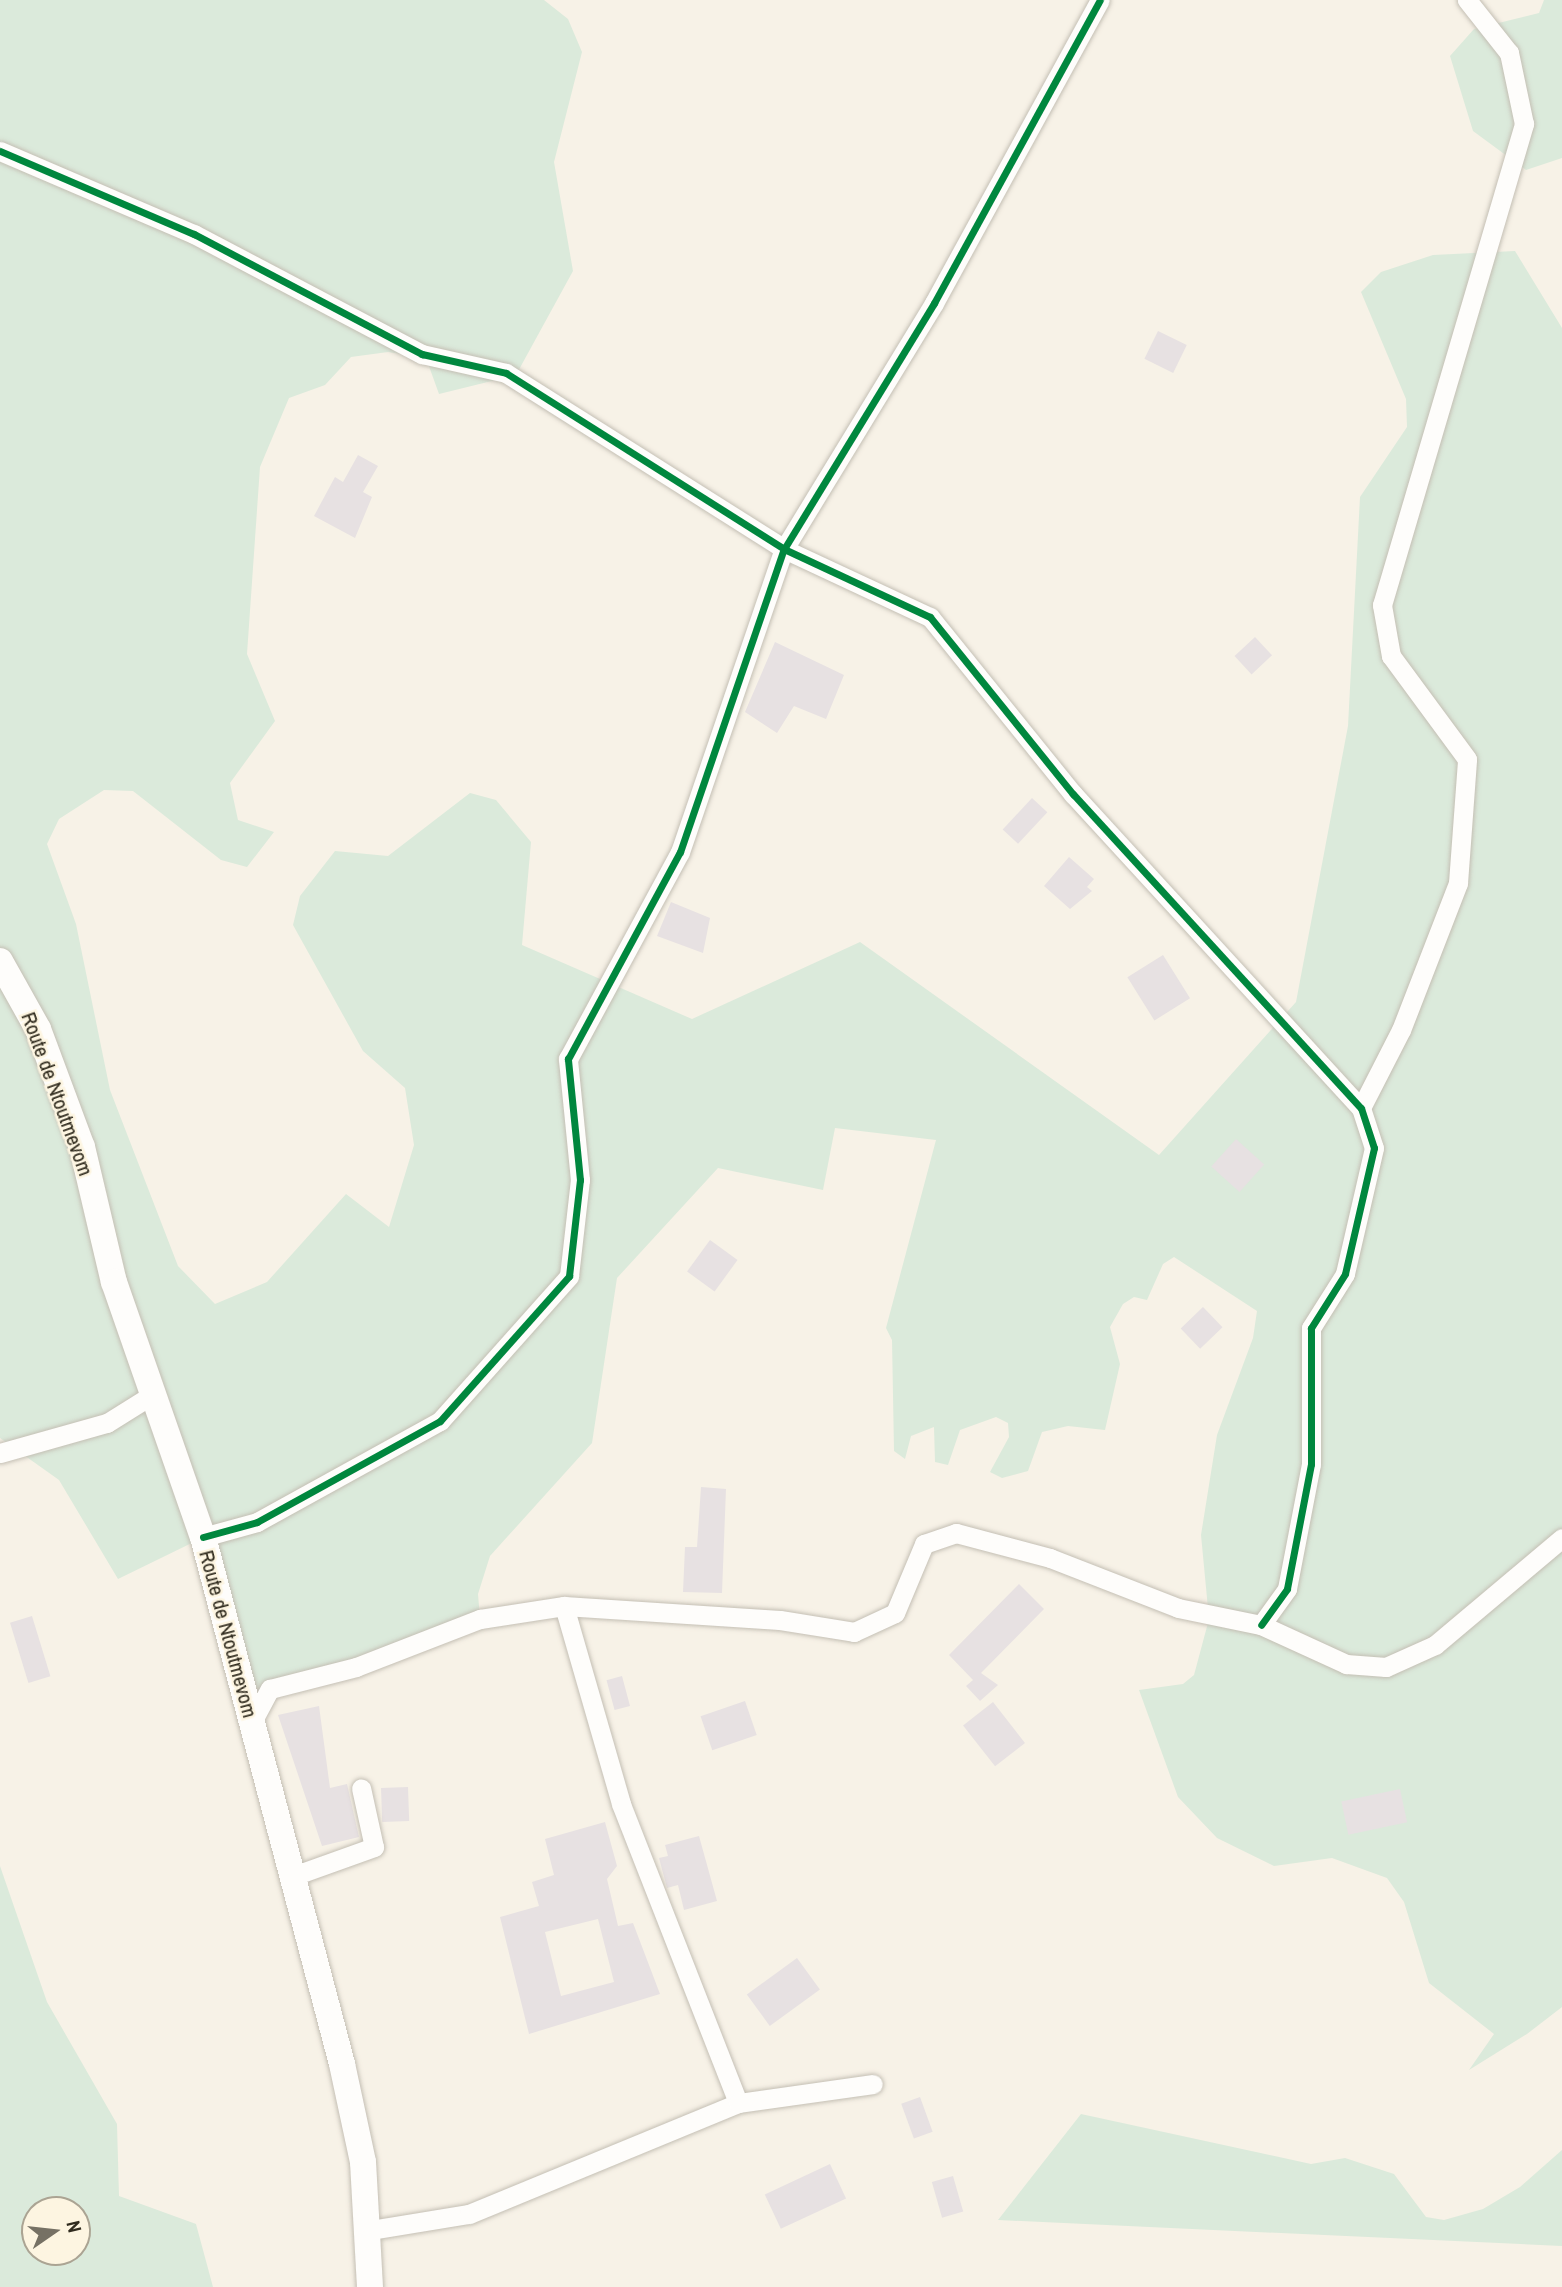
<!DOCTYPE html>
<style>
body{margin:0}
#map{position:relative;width:1562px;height:2287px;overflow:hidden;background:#f7f2e7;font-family:"Archivo Narrow",sans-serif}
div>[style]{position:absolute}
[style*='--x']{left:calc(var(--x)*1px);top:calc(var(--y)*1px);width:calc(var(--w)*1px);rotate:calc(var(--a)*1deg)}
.green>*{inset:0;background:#dbeadb}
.building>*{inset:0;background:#e7e1e2;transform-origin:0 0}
.roads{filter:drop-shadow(0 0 2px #c4bfb4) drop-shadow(0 0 2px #c4bfb4)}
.street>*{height:19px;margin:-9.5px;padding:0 9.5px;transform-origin:9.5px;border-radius:9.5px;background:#fefdfb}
.secondary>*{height:26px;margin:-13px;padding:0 13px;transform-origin:13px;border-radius:13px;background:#fefdfb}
.cycleway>*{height:7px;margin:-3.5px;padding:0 3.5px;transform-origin:3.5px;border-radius:3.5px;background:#00873e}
span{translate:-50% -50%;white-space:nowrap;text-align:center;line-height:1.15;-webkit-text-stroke:5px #fdf5e1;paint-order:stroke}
.street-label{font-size:21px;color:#302b1e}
.north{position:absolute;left:21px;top:2196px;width:70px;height:70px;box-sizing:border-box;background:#fdf5e1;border:2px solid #aba493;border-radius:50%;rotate:76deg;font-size:19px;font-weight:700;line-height:28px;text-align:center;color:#302b1e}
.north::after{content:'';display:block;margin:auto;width:24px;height:32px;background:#767164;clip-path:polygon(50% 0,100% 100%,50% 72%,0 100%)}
</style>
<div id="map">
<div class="green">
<i style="clip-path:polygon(0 0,544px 0,568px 19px,582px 52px,554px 162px,573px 271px,516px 375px,439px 394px,426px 358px,388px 352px,351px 357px,325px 385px,289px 398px,260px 467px,247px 654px,275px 721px,230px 783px,238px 820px,274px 832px,247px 867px,221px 860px,133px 791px,104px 790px,59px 819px,47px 844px,76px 924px,110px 1090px,178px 1266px,215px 1304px,267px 1282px,346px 1194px,389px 1227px,414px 1145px,405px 1088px,363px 1051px,293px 925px,300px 896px,335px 851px,388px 856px,470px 793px,496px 800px,531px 842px,522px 945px,692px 1019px,860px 942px,1159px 1155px,1296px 1002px,1348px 726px,1360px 497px,1407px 427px,1406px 399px,1361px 292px,1381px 272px,1433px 255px,1515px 251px,1562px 328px,1562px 2007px,1527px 2034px,1469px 2070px,1494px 2034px,1429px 1983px,1404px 1902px,1387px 1878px,1332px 1858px,1274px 1866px,1217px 1838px,1178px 1797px,1139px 1690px,1183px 1684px,1194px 1675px,1209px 1619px,1201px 1535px,1217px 1435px,1253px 1338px,1257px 1311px,1174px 1257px,1163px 1264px,1147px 1300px,1134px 1297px,1123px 1304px,1110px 1327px,1120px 1364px,1105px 1430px,1068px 1426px,1042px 1432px,1028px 1471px,1002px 1478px,990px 1472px,1009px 1437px,1008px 1423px,996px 1417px,960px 1430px,948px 1465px,935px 1462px,934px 1427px,911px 1436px,905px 1459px,894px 1451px,892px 1340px,886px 1328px,936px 1140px,835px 1128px,823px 1190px,718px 1168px,617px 1278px,592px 1443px,490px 1556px,478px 1594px,480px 1619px,270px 1689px,251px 1724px,202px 1538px,118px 1579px,59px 1480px,0 1438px)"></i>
<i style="clip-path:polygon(1544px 0,1562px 0,1562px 158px,1526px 170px,1473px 131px,1450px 56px,1474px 29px,1539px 13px)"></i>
<i style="clip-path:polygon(evenodd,0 1866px,47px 2002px,117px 2124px,119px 2196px,196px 2224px,213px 2287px,0 2287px,0 1866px,35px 2210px,77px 2210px,77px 2252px,35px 2252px,35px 2210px)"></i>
<i style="clip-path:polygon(1081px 2114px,1311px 2164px,1345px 2158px,1394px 2174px,1426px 2217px,1444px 2220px,1483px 2209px,1520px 2187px,1562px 2150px,1562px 2246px,998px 2220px)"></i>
</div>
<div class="building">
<i style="left:1158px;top:331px;width:32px;height:31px;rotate:26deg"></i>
<i style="clip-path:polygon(358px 455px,378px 466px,363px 492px,372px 497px,355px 538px,314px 516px,335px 477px,343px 482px)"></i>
<i style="left:1255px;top:637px;width:25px;height:28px;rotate:47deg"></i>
<i style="clip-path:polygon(775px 642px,844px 675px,826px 719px,794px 706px,777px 733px,745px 712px)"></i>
<i style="left:1032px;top:798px;width:21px;height:43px;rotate:43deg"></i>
<i style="clip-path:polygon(1069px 857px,1094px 879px,1087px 887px,1092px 891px,1070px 909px,1044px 886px)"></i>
<i style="clip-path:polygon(671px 902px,710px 918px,703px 953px,657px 936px)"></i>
<i style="left:1163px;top:955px;width:51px;height:42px;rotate:58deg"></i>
<i style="left:1236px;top:1139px;width:38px;height:37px;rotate:42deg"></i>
<i style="left:710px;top:1240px;width:34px;height:39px;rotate:36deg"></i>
<i style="left:1203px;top:1307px;width:28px;height:31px;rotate:46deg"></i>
<i style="clip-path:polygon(701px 1487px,726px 1489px,722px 1593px,683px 1592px,685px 1547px,697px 1547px)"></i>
<i style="clip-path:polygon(1019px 1584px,1044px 1609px,981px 1673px,998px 1685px,980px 1701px,966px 1686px,973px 1680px,949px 1655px)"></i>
<i style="left:32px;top:1616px;width:63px;height:23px;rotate:73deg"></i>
<i style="left:622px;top:1676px;width:31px;height:16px;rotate:75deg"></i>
<i style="left:745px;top:1701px;width:36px;height:47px;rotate:71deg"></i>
<i style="left:993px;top:1702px;width:52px;height:38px;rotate:52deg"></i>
<i style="clip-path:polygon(319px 1706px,330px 1788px,347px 1784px,359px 1837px,322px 1846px,278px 1715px)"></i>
<i style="left:408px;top:1787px;width:34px;height:27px;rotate:88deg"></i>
<i style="left:1400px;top:1789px;width:34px;height:60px;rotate:78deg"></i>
<i style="clip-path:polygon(evenodd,605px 1822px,617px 1866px,607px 1879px,618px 1926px,633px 1923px,660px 1994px,529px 2034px,500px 1917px,539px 1906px,532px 1882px,554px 1875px,545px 1839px,605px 1822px,598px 1919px,614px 1982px,561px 1996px,545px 1932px,598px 1919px)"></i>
<i style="clip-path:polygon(699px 1836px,717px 1901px,684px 1910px,678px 1885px,667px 1888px,659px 1858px,668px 1856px,665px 1845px)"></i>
<i style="left:797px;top:1958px;width:39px;height:62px;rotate:54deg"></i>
<i style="left:920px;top:2097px;width:37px;height:20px;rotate:70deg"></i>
<i style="left:830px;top:2164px;width:38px;height:72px;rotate:65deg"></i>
<i style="left:953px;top:2176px;width:37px;height:22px;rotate:74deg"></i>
</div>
<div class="roads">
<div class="street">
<i style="--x:0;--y:151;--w:211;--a:23.2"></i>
<i style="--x:194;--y:234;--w:258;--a:27.8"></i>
<i style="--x:422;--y:354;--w:86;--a:12.7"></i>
<i style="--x:506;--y:373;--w:329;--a:32.3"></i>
<i style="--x:784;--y:549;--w:161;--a:25"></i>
<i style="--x:930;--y:617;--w:228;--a:51.1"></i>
<i style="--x:1073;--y:794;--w:426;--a:47.5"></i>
<i style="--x:1361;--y:1108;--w:42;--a:72"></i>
<i style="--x:1374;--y:1148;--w:129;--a:103"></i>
<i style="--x:1345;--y:1274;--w:64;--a:122.2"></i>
<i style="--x:1311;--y:1328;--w:136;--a:90"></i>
<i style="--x:1311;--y:1464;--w:127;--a:100.9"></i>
<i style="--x:1287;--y:1589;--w:44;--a:125.8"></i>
<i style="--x:1361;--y:1108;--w:88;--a:-62.9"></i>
<i style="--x:1401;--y:1030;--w:158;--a:-68.8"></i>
<i style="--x:1458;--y:883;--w:124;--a:-85.8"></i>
<i style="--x:1467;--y:759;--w:128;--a:-126.4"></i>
<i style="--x:1391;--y:656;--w:52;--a:-100"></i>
<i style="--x:1382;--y:605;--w:502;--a:-73.55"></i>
<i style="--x:1524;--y:124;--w:73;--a:-101.9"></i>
<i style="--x:1509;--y:53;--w:68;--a:-128.4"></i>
<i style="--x:0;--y:1453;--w:111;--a:-15.7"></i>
<i style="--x:107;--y:1423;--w:57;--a:-32"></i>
<i style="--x:203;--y:1537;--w:56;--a:-15.5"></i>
<i style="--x:257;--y:1522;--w:209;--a:-28.9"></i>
<i style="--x:440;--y:1421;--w:194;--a:-48.3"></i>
<i style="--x:569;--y:1276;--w:97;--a:-83.5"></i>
<i style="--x:580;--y:1180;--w:122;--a:-95.7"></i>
<i style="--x:568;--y:1059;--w:235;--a:-61.6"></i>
<i style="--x:680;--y:852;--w:320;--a:-71.1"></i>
<i style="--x:784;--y:549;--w:288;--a:-58.6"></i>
<i style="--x:934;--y:303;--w:345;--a:-61.3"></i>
<i style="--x:564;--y:1606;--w:206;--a:73.9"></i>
<i style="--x:621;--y:1804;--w:321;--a:68.6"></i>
<i style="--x:251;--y:1724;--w:40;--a:-62"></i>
<i style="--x:270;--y:1689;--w:89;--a:-14.3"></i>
<i style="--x:356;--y:1667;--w:133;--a:-21.2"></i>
<i style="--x:480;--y:1619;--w:85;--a:-8.8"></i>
<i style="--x:564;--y:1606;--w:216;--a:3.7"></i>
<i style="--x:780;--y:1620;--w:75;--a:9.2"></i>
<i style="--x:854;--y:1632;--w:45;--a:-24.9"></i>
<i style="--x:895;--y:1613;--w:75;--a:-67.2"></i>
<i style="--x:924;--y:1544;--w:34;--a:-19"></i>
<i style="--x:956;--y:1533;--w:97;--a:14.9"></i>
<i style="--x:1050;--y:1558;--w:137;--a:21.3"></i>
<i style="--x:1178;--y:1608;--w:85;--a:11.6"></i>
<i style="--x:1261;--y:1625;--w:94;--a:24.6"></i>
<i style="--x:1346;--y:1664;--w:40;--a:4.3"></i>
<i style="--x:1386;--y:1667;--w:54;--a:-24.2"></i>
<i style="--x:1435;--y:1645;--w:166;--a:-40.1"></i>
<i style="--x:296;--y:1875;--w:83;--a:-19.7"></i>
<i style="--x:374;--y:1847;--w:60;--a:-102.4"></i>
<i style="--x:370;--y:2230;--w:100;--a:-9.2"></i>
<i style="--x:469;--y:2214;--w:291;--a:-22.4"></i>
<i style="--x:738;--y:2103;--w:136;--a:-8"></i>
</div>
<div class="secondary">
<i style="--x:0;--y:961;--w:78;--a:60.8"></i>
<i style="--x:38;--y:1029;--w:126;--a:69.6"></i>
<i style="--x:82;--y:1147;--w:139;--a:76.7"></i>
<i style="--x:114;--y:1282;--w:270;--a:70.8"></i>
<i style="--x:203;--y:1537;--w:545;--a:75.22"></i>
<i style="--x:342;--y:2064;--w:100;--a:77.9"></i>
<i style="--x:363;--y:2162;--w:125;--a:86.8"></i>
</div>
</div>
<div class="cycleway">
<i style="--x:0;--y:151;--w:211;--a:23.2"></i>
<i style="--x:194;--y:234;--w:258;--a:27.8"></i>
<i style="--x:422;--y:354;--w:86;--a:12.7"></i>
<i style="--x:506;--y:373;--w:329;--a:32.3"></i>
<i style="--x:784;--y:549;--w:161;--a:25"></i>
<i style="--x:930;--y:617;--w:228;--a:51.1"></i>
<i style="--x:1073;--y:794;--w:426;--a:47.5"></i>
<i style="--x:1361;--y:1108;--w:42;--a:72"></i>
<i style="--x:1374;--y:1148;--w:129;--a:103"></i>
<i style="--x:1345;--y:1274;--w:64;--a:122.2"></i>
<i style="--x:1311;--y:1328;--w:136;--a:90"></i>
<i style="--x:1311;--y:1464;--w:127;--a:100.9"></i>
<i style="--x:1287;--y:1589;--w:44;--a:125.8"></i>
<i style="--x:203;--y:1537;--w:56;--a:-15.5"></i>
<i style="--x:257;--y:1522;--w:209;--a:-28.9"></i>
<i style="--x:440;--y:1421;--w:194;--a:-48.3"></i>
<i style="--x:569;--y:1276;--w:97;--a:-83.5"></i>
<i style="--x:580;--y:1180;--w:122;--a:-95.7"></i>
<i style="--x:568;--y:1059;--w:235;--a:-61.6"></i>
<i style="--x:680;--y:852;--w:320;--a:-71.1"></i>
<i style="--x:784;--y:549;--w:288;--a:-58.6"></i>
<i style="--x:934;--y:303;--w:345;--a:-61.3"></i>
</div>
<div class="street-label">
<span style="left:57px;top:1094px;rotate:70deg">Route de Ntoutmevom</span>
<span style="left:228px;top:1634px;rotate:75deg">Route de Ntoutmevom</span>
</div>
<div class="north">N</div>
</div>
